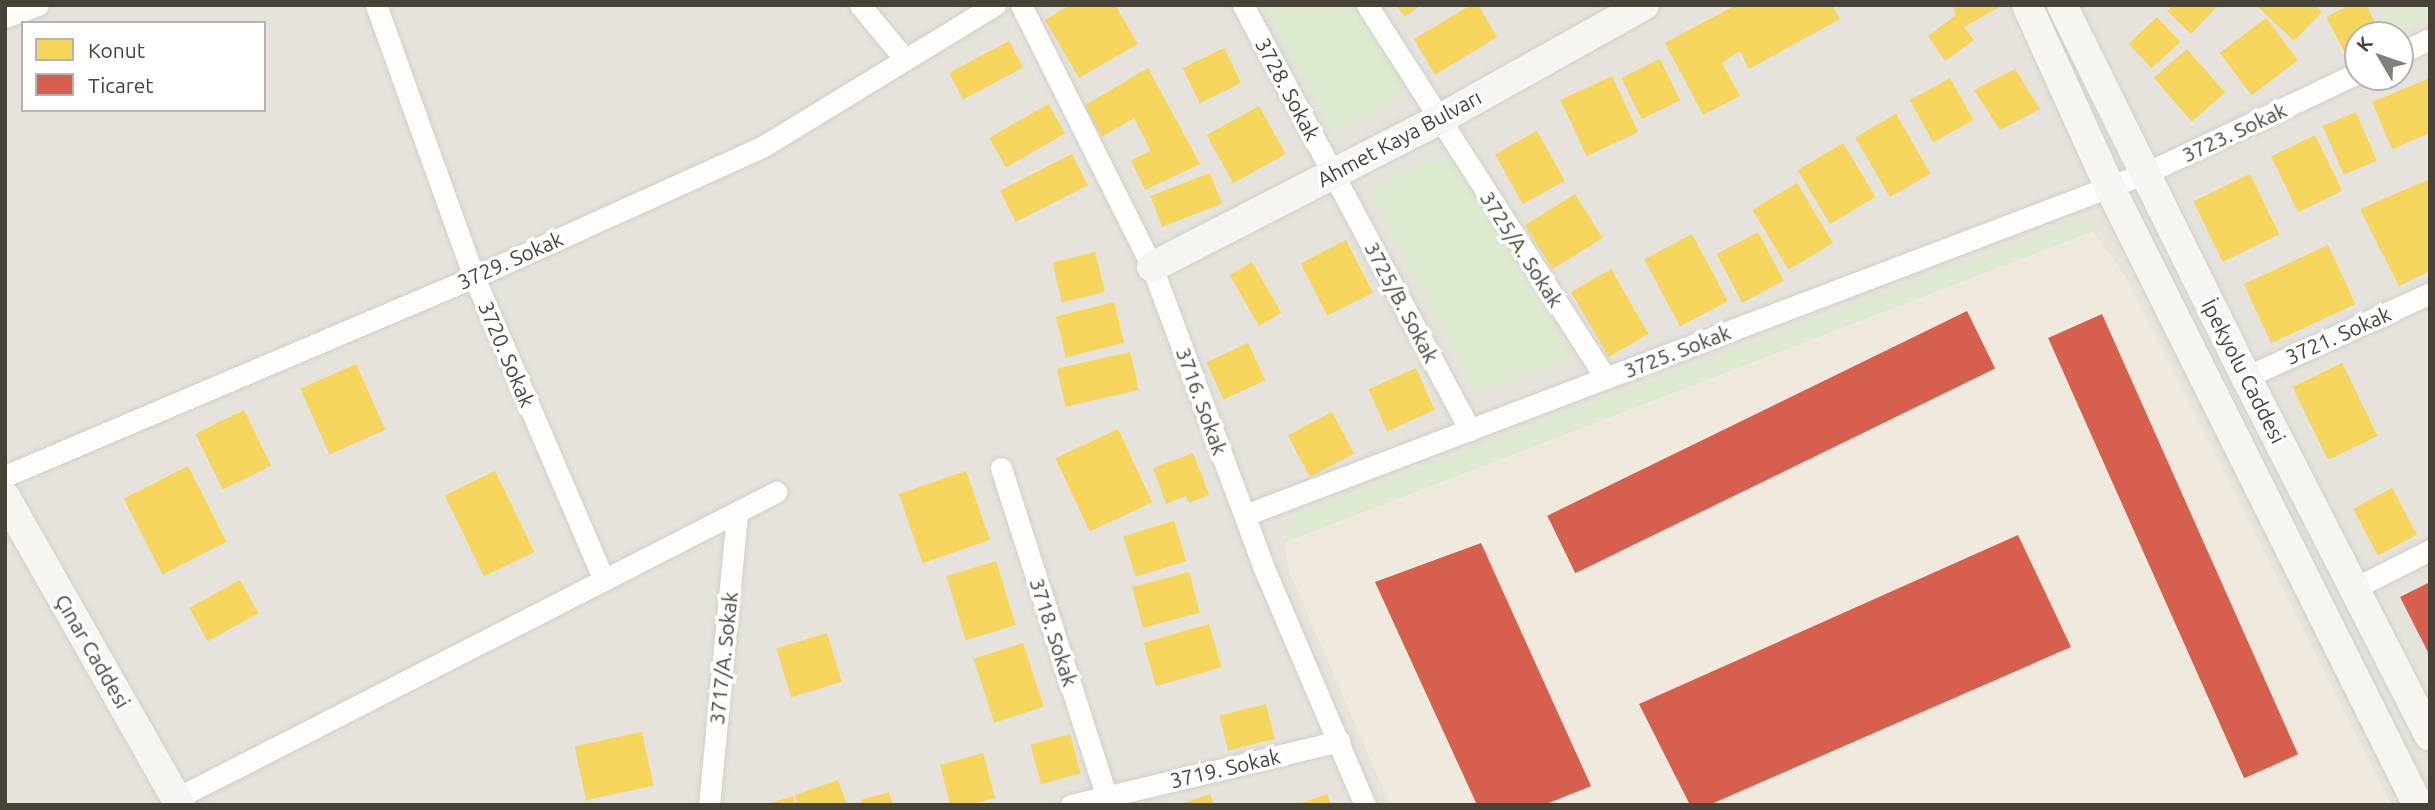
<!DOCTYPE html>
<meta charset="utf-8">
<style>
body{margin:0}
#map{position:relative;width:2435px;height:810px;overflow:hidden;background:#f2f1ed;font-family:Ubuntu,sans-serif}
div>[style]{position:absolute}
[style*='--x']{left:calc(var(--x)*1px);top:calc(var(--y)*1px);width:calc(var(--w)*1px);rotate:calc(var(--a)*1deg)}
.residential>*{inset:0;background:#e5e3db}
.commercial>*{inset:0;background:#f0eade}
.green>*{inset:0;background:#deeacf}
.homes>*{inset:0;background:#f6d55c;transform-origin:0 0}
.shops>*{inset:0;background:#d6604d;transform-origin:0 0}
.roads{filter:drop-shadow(0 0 2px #d0cfcb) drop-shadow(0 0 2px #d0cfcb)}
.street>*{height:21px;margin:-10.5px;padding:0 10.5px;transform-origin:10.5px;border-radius:10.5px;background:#fdfdfc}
.secondary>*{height:30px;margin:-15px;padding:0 15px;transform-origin:15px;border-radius:15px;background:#f6f5f1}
span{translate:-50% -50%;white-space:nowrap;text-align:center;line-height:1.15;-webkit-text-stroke:7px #fff;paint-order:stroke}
.street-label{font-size:21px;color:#484339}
.frame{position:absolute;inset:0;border:7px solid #484339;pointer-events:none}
.legend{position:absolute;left:21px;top:21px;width:245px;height:91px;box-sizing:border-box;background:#fff;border:2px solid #b6b4b0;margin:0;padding:9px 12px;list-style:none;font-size:21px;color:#484339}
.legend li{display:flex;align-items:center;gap:14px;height:35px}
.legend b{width:35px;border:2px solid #b6b4b0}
.north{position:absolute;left:2344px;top:21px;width:70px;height:70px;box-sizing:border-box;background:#fff;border:2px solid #b6b4b0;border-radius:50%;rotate:309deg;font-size:19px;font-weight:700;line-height:28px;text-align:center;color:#484339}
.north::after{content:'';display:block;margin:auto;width:24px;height:32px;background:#848078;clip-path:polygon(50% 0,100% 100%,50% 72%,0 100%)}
</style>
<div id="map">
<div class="residential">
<i style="clip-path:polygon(evenodd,5px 5px,2430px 5px,2430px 805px,5px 805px,5px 5px,23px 23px,264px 23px,264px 110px,23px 110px,23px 23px,5px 5px,2358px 35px,2400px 35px,2400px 77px,2358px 77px,2358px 35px)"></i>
</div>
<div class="commercial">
<i style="clip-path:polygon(2093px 231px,2128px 280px,2391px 805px,1390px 805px,1289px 571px,1285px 542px)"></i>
</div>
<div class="green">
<i style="clip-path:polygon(1261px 5px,1356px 5px,1404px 84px,1396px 99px,1342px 130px,1327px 122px)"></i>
<i style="clip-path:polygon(2376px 5px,2430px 5px,2430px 16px,2394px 34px)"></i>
<i style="clip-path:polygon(1449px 154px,1573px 357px,1476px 394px,1368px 189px)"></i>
<i style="clip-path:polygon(2082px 219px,2089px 223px,2093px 231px,1285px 542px,1284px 533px,1298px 513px)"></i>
</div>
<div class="homes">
<i style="clip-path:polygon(1070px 5px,1115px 5px,1138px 44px,1079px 78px,1045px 20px)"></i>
<i style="clip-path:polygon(1396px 5px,1421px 5px,1405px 17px)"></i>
<i style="clip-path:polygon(1471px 5px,1478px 5px,1497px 37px,1435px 75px,1414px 39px)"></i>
<i style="clip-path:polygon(1736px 5px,1832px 5px,1840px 19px,1749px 69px,1740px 51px,1722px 63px,1740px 96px,1703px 115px,1665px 43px)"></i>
<i style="clip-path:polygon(1952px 5px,2003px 5px,1964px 27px,1974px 40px,1945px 61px,1928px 36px,1956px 15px)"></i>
<i style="clip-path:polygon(2174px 5px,2219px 5px,2191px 34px,2167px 11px)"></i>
<i style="clip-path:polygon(2256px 5px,2315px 5px,2322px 12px,2294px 41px)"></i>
<i style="clip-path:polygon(2349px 5px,2366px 5px,2382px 35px,2358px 35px,2358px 58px,2350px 62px,2326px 17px)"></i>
<i style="left:2157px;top:17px;width:34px;height:39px;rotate:47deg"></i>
<i style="left:2266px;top:18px;width:53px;height:58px;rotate:53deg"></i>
<i style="left:1009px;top:41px;width:30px;height:68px;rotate:62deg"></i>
<i style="left:1224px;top:48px;width:39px;height:46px;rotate:64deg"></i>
<i style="left:2187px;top:49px;width:58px;height:44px;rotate:49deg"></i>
<i style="left:1660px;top:59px;width:46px;height:43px;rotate:64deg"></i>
<i style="clip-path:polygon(1148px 68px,1200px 164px,1145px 190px,1131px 160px,1151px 151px,1134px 118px,1102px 137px,1084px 106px)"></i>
<i style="clip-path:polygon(2015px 69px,2040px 109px,2000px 130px,1974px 90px)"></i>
<i style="left:1612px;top:76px;width:62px;height:57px;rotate:65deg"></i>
<i style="left:1950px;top:78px;width:48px;height:46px;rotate:61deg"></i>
<i style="clip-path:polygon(2430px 78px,2430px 133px,2392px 149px,2372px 102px)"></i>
<i style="left:1048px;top:104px;width:34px;height:68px;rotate:60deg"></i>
<i style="left:1259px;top:106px;width:55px;height:60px;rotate:61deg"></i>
<i style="left:2356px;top:112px;width:53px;height:36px;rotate:67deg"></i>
<i style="left:1896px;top:114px;width:69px;height:47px;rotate:60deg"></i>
<i style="left:1537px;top:131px;width:57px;height:48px;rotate:61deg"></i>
<i style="left:2315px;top:135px;width:62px;height:49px;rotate:64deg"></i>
<i style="left:1843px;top:143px;width:63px;height:53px;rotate:59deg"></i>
<i style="left:1072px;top:154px;width:35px;height:81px;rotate:63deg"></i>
<i style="left:1210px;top:173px;width:33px;height:64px;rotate:69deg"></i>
<i style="left:2250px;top:174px;width:67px;height:63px;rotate:64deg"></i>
<i style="clip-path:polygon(2430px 179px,2430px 271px,2399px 286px,2360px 209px)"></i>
<i style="left:1797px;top:183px;width:70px;height:52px;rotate:59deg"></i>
<i style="left:1575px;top:194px;width:52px;height:59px;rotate:58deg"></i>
<i style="left:1758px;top:232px;width:55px;height:47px;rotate:62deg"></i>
<i style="left:1692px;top:234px;width:76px;height:54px;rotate:62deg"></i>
<i style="left:1346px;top:240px;width:59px;height:51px;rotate:63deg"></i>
<i style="left:2328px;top:245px;width:65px;height:93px;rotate:65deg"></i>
<i style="left:1095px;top:252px;width:41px;height:44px;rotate:76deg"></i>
<i style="left:1252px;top:262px;width:59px;height:26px;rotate:60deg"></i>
<i style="left:1611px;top:269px;width:75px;height:46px;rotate:60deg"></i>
<i style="left:1114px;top:302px;width:42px;height:60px;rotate:76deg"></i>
<i style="left:1248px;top:343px;width:41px;height:46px;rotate:65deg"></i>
<i style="left:1130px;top:352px;width:39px;height:75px;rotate:77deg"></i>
<i style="left:2342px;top:363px;width:81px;height:55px;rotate:64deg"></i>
<i style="left:356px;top:364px;width:72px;height:61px;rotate:66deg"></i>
<i style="left:1416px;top:368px;width:46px;height:52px;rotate:66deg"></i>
<i style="left:244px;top:410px;width:62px;height:54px;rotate:64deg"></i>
<i style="left:1332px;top:412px;width:47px;height:50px;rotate:62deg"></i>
<i style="left:1118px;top:429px;width:81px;height:69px;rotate:65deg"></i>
<i style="clip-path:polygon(1193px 453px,1209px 495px,1189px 503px,1186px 496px,1166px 504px,1153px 468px)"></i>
<i style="left:188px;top:466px;width:85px;height:72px;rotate:63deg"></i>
<i style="left:495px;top:471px;width:90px;height:56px;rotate:64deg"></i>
<i style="left:966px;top:471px;width:73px;height:71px;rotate:71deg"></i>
<i style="left:2392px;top:488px;width:53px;height:44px;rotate:62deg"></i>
<i style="left:1174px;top:521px;width:42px;height:53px;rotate:73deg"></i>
<i style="left:996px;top:561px;width:67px;height:52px;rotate:73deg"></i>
<i style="left:1189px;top:572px;width:42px;height:59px;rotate:75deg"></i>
<i style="left:240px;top:580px;width:38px;height:58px;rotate:61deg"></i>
<i style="left:1209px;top:624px;width:45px;height:68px;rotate:74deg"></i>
<i style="left:827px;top:633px;width:51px;height:53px;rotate:73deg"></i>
<i style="left:1023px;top:643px;width:67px;height:52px;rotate:72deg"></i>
<i style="left:1266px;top:704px;width:36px;height:48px;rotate:76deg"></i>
<i style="left:642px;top:732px;width:55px;height:69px;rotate:78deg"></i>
<i style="left:1070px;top:734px;width:41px;height:41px;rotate:75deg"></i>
<i style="clip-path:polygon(983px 753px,995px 798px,970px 805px,950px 805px,940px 765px)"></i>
<i style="clip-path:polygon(838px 780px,847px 805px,798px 805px,795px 795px)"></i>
<i style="clip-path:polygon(889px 792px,893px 805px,862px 805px,861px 800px)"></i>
<i style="clip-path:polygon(1210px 794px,1214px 805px,1181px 805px,1181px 804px)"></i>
<i style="clip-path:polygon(1327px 794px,1331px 805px,1299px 805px,1299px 804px)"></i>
<i style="clip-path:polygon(793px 796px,795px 805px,768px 805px,768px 804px)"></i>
</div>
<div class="shops">
<i style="left:1967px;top:311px;width:64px;height:467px;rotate:64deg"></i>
<i style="left:2102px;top:314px;width:482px;height:59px;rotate:66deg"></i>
<i style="clip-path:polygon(2018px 535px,2071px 647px,1709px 805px,1690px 805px,1639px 704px)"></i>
<i style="clip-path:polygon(1481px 543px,1591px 786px,1544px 805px,1477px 805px,1375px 582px)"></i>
<i style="clip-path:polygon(2430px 582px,2430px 656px,2400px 597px)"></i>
</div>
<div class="roads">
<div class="street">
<i style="--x:376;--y:5;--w:289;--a:70.2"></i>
<i style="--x:474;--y:277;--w:330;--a:66.8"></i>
<i style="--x:860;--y:5;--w:69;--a:50.3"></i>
<i style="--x:1021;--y:5;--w:293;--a:63.4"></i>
<i style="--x:1152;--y:267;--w:319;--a:69.6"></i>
<i style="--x:1263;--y:566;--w:260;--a:66.9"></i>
<i style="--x:1243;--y:5;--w:482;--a:61.9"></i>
<i style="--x:1367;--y:5;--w:443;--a:57.4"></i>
<i style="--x:5;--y:17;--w:35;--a:-20"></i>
<i style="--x:2400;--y:53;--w:33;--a:-25"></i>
<i style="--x:2246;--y:377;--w:202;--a:-24.5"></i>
<i style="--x:1001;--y:468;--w:344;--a:72.2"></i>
<i style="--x:5;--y:476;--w:509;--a:-22.99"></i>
<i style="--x:474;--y:277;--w:316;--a:-24.3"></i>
<i style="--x:762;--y:147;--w:273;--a:-31.4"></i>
<i style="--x:1245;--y:515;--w:964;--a:-20.79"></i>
<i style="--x:2146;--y:173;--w:234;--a:-25.3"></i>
<i style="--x:2355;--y:588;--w:84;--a:-26.9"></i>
<i style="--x:177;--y:798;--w:673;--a:-27.06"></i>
<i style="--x:709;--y:805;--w:294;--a:-84.5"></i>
<i style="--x:1071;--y:805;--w:276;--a:-13.4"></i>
</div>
<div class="secondary">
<i style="--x:2027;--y:5;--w:199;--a:65.6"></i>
<i style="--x:2109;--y:186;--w:692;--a:63.47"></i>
<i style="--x:2062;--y:5;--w:415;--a:63.7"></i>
<i style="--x:2246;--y:377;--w:403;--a:62.9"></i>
<i style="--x:1152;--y:267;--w:322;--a:-27.2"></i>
<i style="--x:1438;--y:120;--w:236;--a:-29.2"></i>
<i style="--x:5;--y:497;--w:354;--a:60.4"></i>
</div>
</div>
<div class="street-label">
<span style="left:1288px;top:89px;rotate:62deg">3728. Sokak</span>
<span style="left:2234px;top:132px;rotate:-25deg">3723. Sokak</span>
<span style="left:1399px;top:138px;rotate:-28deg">Ahmet Kaya Bulvarı</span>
<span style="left:1522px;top:249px;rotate:57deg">3725/A. Sokak</span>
<span style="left:510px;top:260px;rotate:-24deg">3729. Sokak</span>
<span style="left:1402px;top:302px;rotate:62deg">3725/B. Sokak</span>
<span style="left:2338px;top:335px;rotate:-24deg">3721. Sokak</span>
<span style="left:1677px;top:351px;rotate:-21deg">3725. Sokak</span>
<span style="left:507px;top:354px;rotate:67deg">3720. Sokak</span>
<span style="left:2244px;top:371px;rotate:63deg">İpekyolu Caddesi</span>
<span style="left:1202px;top:401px;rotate:70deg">3716. Sokak</span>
<span style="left:1054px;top:632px;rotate:72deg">3718. Sokak</span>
<span style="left:93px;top:651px;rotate:60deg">Çınar Caddesi</span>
<span style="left:723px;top:658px;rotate:-84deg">3717/A. Sokak</span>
<span style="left:1225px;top:768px;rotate:-13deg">3719. Sokak</span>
</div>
<div class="frame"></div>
<ul class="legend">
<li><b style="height:19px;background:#f6d55c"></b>Konut</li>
<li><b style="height:19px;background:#d6604d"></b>Ticaret</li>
</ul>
<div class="north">K</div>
</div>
